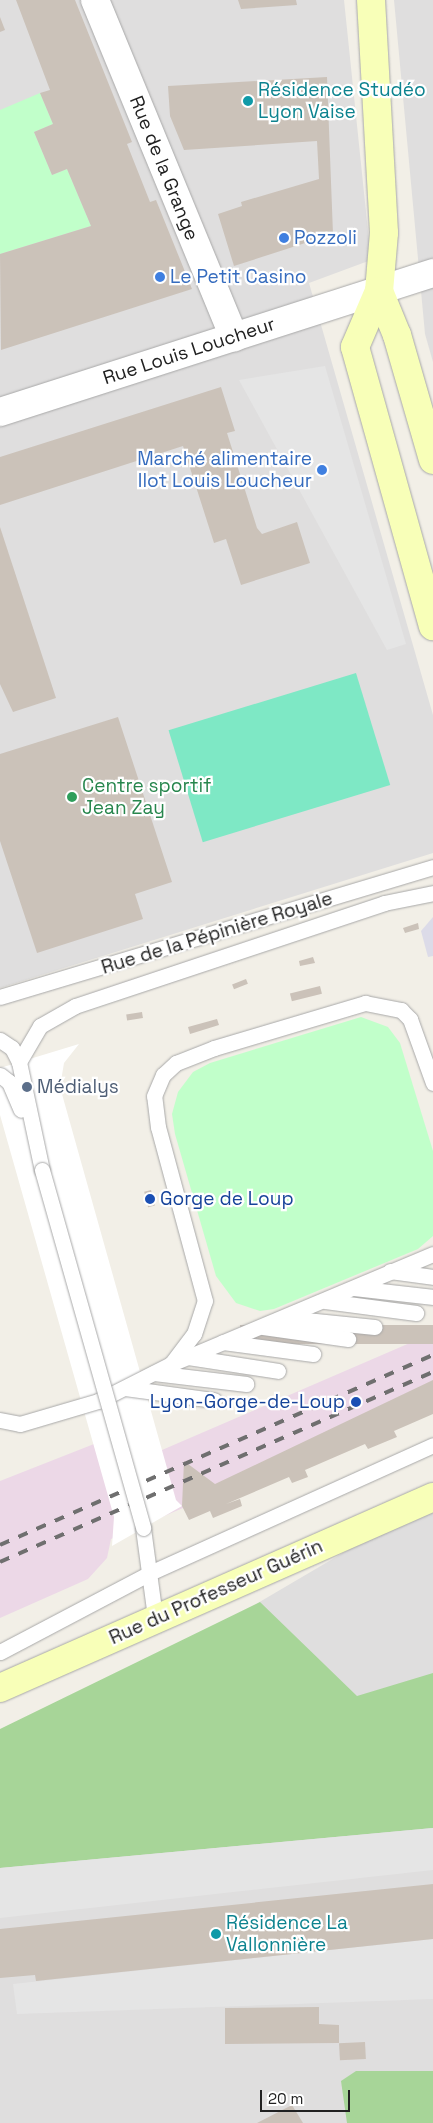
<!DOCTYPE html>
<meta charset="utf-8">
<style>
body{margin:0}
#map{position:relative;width:433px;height:2123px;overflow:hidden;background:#f2efe7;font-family:"Space Grotesk",sans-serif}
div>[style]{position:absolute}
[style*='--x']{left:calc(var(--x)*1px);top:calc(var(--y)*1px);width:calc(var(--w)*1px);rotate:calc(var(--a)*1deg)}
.residential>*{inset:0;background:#dfdede}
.industrial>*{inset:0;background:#ecd8e7}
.forest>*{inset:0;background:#a7d598}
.park>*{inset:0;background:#c1ffca}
.pitch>*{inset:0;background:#7ee8c5;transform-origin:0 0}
.parking>*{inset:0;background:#e5e5e5}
.plaza>*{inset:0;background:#dcdbe8}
.pier>*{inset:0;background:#fff}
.building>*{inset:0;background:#cbc2b9;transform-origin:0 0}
.roads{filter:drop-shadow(0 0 1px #a8a8a8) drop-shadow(0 0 1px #a8a8a8)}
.lane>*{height:15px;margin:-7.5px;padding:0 7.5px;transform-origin:7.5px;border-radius:7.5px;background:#fff}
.street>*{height:28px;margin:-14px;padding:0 14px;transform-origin:14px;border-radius:14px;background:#fff}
.secondary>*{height:28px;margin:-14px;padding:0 14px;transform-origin:14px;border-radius:14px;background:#f8ffb8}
.rail>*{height:4px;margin-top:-2px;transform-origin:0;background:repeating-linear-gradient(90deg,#6f6f6f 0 10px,transparent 0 20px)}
.bridges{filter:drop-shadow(0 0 1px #a8a8a8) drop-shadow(0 0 1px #a8a8a8)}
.lane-bridge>*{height:15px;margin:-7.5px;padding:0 7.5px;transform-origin:7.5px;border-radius:7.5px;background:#fff}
.dots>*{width:14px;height:14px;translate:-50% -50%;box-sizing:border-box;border:2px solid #fff;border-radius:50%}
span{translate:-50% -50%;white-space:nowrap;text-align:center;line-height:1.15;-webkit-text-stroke:4.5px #fff;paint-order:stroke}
.culture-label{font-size:19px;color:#0d838f}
.left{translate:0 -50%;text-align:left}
.street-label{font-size:19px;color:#212121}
.shop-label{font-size:19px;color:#366cbe}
.right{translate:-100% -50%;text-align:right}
.leisure-label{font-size:19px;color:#27864d}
.service-label{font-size:19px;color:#4e5e75}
.transit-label{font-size:19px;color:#164399}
.scale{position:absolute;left:260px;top:2090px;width:90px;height:22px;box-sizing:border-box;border:2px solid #212121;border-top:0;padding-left:6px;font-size:15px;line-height:18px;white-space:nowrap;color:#212121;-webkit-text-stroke:4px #fff;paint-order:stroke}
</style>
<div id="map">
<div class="residential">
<i style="clip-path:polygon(0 0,344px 0,371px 260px,309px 283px,433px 715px,433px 853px,0 988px)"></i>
<i style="clip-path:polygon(394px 0,433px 0,433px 362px,425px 334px)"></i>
<i style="clip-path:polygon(433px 1500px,433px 2123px,0 2123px,0 1731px,195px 1640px)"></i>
</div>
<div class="industrial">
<i style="clip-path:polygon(433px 1333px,433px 1400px,111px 1539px,107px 1558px,88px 1579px,0 1618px,0 1481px,94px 1444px,95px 1448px,162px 1450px)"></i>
</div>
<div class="forest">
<i style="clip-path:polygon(260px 1602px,357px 1696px,433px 1673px,433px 1828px,0 1868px,0 1729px)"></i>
<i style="clip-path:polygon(356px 2071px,433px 2071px,433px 2123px,347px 2123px,341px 2081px)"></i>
</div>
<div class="park">
<i style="clip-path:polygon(40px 93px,53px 124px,34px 132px,52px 175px,67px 169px,91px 226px,0 254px,0 110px)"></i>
<i style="clip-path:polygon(361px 1017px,388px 1027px,400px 1043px,433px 1151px,433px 1236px,418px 1249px,274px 1309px,260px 1311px,236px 1303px,216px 1276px,175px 1134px,172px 1114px,178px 1092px,193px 1072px,210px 1063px)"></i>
</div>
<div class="pitch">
<i style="left:356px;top:673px;width:117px;height:196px;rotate:73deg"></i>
</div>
<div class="parking">
<i style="clip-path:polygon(325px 366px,406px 644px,387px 650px,239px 380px)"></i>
<i style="clip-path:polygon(433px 1828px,433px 1870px,0 1918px,0 1868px)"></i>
<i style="clip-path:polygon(433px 1939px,433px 1999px,17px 2014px,13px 1984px)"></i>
</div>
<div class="plaza">
<i style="clip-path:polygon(433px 917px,433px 956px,428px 957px,421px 931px)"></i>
</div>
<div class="pier">
<i style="clip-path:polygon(79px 1044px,64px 1063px,60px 1087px,176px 1500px,182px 1506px,112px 1546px,114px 1517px,0 1115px,0 1068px)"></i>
</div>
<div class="building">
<i style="clip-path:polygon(16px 0,75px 0,132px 142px,127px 144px,150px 202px,156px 200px,192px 289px,1px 350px,0 254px,91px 226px,67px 169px,52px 175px,34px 132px,53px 124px,40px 93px,50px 90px)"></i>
<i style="clip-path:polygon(238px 0,296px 0,297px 5px,241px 9px)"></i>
<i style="clip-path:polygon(0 17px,5px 30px,0 32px)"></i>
<i style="clip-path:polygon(327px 77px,333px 234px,234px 266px,218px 214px,242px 206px,241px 202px,319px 179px,317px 141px,184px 150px,170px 116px,168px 86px)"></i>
<i style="clip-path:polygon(221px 387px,235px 431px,227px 433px,257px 528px,262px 534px,297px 522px,310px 563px,241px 585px,226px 539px,214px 543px,183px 446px,0 505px,0 457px)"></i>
<i style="clip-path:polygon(0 527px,56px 698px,13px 712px,0 684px)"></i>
<i style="clip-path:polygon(118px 717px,172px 882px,135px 894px,143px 919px,37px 953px,0 841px,0 754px)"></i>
<i style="clip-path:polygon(418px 923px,419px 929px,405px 933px,403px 928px)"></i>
<i style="clip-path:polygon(313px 957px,315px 963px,300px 966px,299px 961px)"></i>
<i style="left:246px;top:979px;width:5px;height:15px;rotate:68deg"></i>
<i style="left:320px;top:986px;width:8px;height:31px;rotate:76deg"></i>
<i style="left:142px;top:1012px;width:6px;height:16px;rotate:81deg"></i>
<i style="clip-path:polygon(217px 1019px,219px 1025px,190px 1034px,188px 1027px)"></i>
<i style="left:151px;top:1190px;width:16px;height:7px;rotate:76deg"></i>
<i style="left:433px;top:1325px;width:19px;height:193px;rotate:90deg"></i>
<i style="clip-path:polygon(433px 1380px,433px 1414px,394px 1431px,397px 1437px,368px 1449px,365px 1444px,305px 1470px,308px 1477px,292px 1483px,289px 1477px,226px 1504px,240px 1499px,242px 1506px,213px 1518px,210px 1511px,189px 1520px,182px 1506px,184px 1461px,215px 1484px)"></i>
<i style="clip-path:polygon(433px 1884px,433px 1939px,36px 1981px,35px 1975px,0 1978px,0 1929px)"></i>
<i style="clip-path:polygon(319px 2007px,319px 2024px,339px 2025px,339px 2043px,225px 2044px,225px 2008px)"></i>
<i style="left:365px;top:2042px;width:17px;height:26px;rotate:87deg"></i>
<i style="clip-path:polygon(292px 2105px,303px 2123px,257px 2123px)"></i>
</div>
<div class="roads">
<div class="lane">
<i style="--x:0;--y:997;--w:452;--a:-16.7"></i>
<i style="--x:0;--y:1040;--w:14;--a:34"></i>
<i style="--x:12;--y:1048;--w:16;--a:63"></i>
<i style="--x:19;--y:1062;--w:110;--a:78"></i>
<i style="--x:19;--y:1062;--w:42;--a:-59.7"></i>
<i style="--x:40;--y:1026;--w:40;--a:-29.7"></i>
<i style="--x:75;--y:1006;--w:326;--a:-18.4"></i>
<i style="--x:384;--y:903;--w:50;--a:-11.5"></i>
<i style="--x:0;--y:1075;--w:11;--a:38"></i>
<i style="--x:9;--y:1082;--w:30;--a:67"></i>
<i style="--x:390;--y:1271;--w:43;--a:7.9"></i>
<i style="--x:354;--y:1288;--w:80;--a:6.5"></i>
<i style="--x:325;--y:1301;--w:92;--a:7.5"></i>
<i style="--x:286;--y:1318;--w:89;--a:5.8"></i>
<i style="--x:263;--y:1327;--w:86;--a:8"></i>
<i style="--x:223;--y:1342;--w:91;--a:7.6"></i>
<i style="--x:188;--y:1357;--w:91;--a:8.8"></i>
<i style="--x:171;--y:1364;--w:38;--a:-53"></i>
<i style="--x:194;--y:1334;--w:35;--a:-72"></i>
<i style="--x:205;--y:1301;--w:180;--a:-105.1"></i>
<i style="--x:158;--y:1127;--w:31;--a:-97"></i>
<i style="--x:154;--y:1096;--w:23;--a:-67"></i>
<i style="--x:163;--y:1075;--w:18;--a:-43"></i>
<i style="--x:176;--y:1063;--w:41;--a:-21.5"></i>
<i style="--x:214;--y:1048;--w:158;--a:-16.6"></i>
<i style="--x:365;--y:1003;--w:37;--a:11"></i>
<i style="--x:401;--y:1010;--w:13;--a:45"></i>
<i style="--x:410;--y:1019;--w:68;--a:70.2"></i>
<i style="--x:154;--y:1373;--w:93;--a:6.8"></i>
<i style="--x:125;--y:1388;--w:90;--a:7.7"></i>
<i style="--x:0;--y:1420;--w:20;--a:11"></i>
<i style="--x:20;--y:1424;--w:81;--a:-16.4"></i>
<i style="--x:98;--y:1401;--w:82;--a:-26.9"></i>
<i style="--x:171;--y:1364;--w:284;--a:-22.8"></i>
<i style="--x:143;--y:1528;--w:90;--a:82.3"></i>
<i style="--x:0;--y:1652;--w:172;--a:-27.8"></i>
<i style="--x:152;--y:1572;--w:308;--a:-24.3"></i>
</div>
<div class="street">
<i style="--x:95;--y:0;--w:365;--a:67.6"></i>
<i style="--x:0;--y:412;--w:455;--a:-17.8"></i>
</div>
<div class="secondary">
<i style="--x:371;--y:0;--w:233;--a:86.8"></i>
<i style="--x:384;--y:233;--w:58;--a:94.9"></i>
<i style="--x:379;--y:291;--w:61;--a:113.2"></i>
<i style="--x:355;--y:347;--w:290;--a:74.4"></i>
<i style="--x:379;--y:291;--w:48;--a:67.8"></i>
<i style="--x:397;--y:335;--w:130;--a:73.9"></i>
<i style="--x:0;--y:1688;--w:473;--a:-23.8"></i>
</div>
</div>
<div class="rail">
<i style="--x:0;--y:1545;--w:473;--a:-23.7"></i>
<i style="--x:0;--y:1562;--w:473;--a:-23.7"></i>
</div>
<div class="bridges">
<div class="lane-bridge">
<i style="--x:42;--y:1170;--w:372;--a:74.2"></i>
</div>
</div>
<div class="dots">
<i style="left:248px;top:101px;background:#0f9aa8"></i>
<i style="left:284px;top:238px;background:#3f7fe0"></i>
<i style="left:160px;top:277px;background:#3f7fe0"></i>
<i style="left:322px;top:470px;background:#3f7fe0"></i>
<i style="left:72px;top:797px;background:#2e9e5b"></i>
<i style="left:27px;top:1087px;background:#5c6f8a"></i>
<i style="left:150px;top:1199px;background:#1a4fb4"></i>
<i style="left:356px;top:1402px;background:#1a4fb4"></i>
<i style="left:216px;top:1934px;background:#0f9aa8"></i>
</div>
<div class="culture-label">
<span class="left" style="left:258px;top:101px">Résidence Studéo<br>Lyon Vaise</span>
<span class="left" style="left:226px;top:1934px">Résidence La<br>Vallonnière</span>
</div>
<div class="street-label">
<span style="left:164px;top:168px;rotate:68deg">Rue de la Grange</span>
<span style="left:189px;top:351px;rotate:-18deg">Rue Louis Loucheur</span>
<span style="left:217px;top:933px;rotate:-17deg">Rue de la Pépinière Royale</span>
<span style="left:216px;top:1592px;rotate:-24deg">Rue du Professeur Guérin</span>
</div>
<div class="shop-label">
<span class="left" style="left:294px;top:238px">Pozzoli</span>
<span class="left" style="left:170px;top:277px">Le Petit Casino</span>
<span class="right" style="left:312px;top:470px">Marché alimentaire<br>Ilot Louis Loucheur</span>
</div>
<div class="leisure-label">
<span class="left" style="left:82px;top:797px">Centre sportif<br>Jean Zay</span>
</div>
<div class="service-label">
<span class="left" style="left:37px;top:1087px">Médialys</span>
</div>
<div class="transit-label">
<span class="left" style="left:160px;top:1199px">Gorge de Loup</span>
<span class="right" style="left:345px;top:1402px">Lyon-Gorge-de-Loup</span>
</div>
<div class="scale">20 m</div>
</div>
